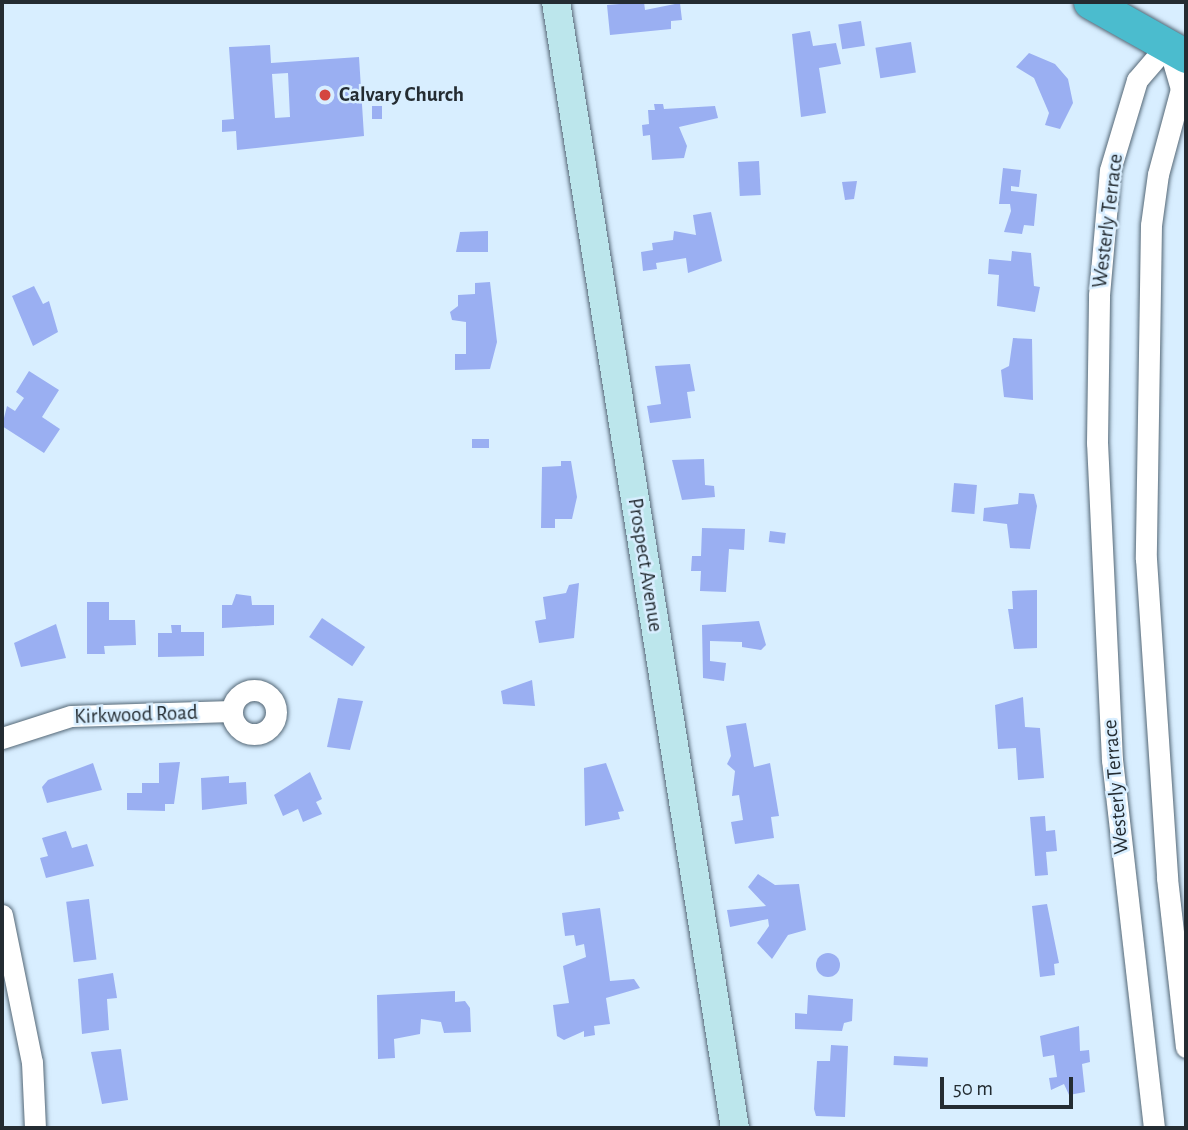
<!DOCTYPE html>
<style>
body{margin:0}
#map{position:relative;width:1188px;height:1130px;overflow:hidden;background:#d8eeff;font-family:"Alegreya Sans",sans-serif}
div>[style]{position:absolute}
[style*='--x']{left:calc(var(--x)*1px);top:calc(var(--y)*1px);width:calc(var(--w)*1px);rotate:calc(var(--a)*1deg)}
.building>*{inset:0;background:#9aaff2;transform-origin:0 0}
.round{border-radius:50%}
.roads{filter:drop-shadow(0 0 2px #556877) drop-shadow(0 0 2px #556877)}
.minor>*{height:21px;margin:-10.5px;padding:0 10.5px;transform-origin:10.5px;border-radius:10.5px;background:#fff}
.minor>.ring{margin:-10.5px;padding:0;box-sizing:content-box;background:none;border:21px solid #fff;border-radius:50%}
.secondary>*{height:28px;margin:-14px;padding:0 14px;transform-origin:14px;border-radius:14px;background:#bce6ec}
.trunk>*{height:33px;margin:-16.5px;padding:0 16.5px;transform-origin:16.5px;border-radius:16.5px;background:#4bbcce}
.dots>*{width:19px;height:19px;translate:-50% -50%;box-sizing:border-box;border:4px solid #d8eeff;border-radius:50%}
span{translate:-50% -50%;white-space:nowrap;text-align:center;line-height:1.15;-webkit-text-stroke:5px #d8eeff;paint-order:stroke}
.poi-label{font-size:21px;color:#242c32;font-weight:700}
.left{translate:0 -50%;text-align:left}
.street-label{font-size:21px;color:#242c32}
.frame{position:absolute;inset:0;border:4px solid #242c32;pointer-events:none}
.scale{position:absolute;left:940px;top:1077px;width:133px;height:32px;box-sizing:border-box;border:4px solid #242c32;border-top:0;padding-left:9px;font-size:21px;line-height:24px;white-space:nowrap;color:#242c32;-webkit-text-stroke:5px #d8eeff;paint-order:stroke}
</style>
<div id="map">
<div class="building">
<i style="clip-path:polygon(644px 2px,645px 10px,680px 3px,682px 20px,671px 21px,671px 29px,610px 35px,607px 5px)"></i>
<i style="left:861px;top:21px;width:25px;height:23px;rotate:81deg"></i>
<i style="clip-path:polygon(810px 31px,813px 46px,836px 43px,841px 64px,819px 68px,826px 113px,801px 117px,792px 34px)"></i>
<i style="left:911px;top:42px;width:31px;height:36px;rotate:81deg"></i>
<i style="clip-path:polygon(evenodd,270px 45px,271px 63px,359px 57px,364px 136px,237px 150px,236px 131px,222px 132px,222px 120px,234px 119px,229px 47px,270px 45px,288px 73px,290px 117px,275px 118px,272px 74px,288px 73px)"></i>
<i style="clip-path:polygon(1029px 53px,1055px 64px,1068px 79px,1073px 103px,1060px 129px,1045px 125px,1049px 113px,1034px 78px,1016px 67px)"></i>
<i style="clip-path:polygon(654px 104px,663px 104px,664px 109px,715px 106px,718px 118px,679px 127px,687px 146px,684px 158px,652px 160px,650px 135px,643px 136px,642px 125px,649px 124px,648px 110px,655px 110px)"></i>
<i style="left:372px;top:106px;width:10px;height:13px"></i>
<i style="left:759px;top:161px;width:34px;height:21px;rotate:87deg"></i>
<i style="clip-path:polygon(1003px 168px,1021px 170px,1019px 187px,1011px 186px,1011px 191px,1037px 194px,1034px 226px,1024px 225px,1022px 234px,1004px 232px,1011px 211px,1010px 204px,999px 204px)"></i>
<i style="clip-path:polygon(857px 181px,854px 199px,845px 200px,842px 182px)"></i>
<i style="clip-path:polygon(711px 212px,722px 261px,688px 273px,686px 258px,656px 263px,657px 269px,643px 271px,641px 252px,653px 250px,652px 243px,673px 240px,674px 231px,696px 235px,693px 215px)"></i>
<i style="clip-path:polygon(488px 231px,488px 252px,456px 252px,460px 232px)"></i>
<i style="clip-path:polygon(1012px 251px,1031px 253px,1034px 286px,1040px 287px,1035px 312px,997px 306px,999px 275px,988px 274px,989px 259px,1011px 261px)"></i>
<i style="clip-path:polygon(490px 282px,497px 342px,490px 369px,455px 370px,455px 354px,466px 354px,466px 322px,452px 320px,450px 312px,458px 306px,458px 295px,475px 294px,475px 283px)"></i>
<i style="clip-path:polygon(34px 286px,43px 304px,49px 301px,58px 332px,33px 346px,12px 296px)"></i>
<i style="clip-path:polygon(1013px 338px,1032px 339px,1033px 400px,1004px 397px,1001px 370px,1009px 366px)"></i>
<i style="clip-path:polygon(690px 364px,695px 391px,687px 392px,691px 418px,650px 423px,647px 406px,661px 404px,655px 366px)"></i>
<i style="clip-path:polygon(29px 371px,59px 390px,42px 417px,60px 429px,44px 453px,2px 426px,7px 406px,15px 411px,24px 398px,16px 392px)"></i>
<i style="left:489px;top:439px;width:9px;height:17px;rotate:90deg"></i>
<i style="clip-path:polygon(704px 459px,705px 485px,714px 486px,715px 497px,682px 500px,672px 460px)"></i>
<i style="clip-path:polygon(561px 461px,571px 461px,577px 497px,572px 519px,555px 519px,555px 528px,541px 528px,542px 467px,561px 466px)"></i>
<i style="left:954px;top:483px;width:23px;height:29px;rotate:5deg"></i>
<i style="clip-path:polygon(1019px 493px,1034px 494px,1037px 506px,1030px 549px,1010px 548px,1007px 524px,983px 521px,984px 508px,1018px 504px)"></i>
<i style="clip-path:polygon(702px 528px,745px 529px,744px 550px,729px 549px,726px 592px,700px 591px,701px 571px,691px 571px,692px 556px,701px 556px)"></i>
<i style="left:770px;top:531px;width:16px;height:11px;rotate:7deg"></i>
<i style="clip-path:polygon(579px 583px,574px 638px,539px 643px,535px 621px,546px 619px,543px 597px,566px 593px,569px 585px)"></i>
<i style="clip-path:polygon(1037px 590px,1037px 648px,1014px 649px,1008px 609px,1013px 609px,1012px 591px)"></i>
<i style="clip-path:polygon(236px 594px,251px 596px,252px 605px,274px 605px,274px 625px,222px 628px,222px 605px,232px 605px)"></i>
<i style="clip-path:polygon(87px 602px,109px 602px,109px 620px,135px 620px,136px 645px,104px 646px,105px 654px,87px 654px)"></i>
<i style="left:322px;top:618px;width:52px;height:23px;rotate:34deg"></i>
<i style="clip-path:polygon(759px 621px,766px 645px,761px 650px,742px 647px,742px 642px,710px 641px,710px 661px,726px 663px,724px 681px,703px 678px,702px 625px)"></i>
<i style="clip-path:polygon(56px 624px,66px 658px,21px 667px,14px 643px)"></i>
<i style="clip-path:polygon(171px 625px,181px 625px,181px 632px,204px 632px,204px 656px,158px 657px,158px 633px,172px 633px)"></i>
<i style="clip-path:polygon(532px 680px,535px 706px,503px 704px,501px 691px)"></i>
<i style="clip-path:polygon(1023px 697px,1025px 727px,1040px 728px,1044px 778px,1018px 780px,1016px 748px,998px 749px,995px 705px)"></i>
<i style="clip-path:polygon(338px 698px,363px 701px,350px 750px,327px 747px)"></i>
<i style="clip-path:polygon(746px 723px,754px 767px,770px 763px,779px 816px,771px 817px,774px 838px,735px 844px,731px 822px,743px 820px,739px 795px,732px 796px,735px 771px,727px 764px,731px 756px,726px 726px)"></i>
<i style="clip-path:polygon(180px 762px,174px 804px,165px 804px,165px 811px,127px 810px,127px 793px,142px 793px,142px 783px,159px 783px,159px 763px)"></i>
<i style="clip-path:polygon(93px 763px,102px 790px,47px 803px,42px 787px,48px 780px)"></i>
<i style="clip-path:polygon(606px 763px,624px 811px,618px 812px,620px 819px,585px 826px,584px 768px)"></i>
<i style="clip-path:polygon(310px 772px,322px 799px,316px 802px,322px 814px,303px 822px,298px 809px,283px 816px,274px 795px)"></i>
<i style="clip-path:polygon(229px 776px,229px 783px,246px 782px,247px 804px,202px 810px,201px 778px)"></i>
<i style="clip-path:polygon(1045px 816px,1046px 831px,1055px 830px,1057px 851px,1046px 852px,1048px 875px,1035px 876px,1030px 817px)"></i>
<i style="clip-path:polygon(66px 831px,72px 848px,87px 844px,94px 866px,46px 878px,40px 858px,48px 856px,42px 838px)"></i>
<i style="clip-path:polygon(758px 874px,775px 885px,799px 884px,806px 930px,788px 935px,772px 959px,757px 943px,769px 926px,768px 919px,730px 927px,727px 910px,766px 906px,748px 887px)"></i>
<i style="left:89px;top:899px;width:61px;height:23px;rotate:83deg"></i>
<i style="clip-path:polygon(1047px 904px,1059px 963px,1054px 964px,1055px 975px,1040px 977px,1032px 906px)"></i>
<i style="clip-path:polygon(600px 908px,610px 981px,634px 979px,640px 988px,606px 998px,610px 1024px,594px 1026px,595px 1035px,584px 1037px,584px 1031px,564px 1040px,557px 1036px,553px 1005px,569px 1003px,563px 966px,586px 957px,584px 944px,576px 946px,574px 935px,565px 936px,562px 913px)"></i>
<i class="round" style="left:816px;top:953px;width:24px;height:24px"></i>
<i style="clip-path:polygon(113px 973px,117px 998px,107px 999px,109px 1030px,82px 1034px,78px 979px)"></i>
<i style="clip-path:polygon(455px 991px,455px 1002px,465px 1001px,470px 1008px,471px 1032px,444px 1033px,441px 1022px,421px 1019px,420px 1034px,394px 1039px,395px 1058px,378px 1059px,377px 995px)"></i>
<i style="clip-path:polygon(808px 995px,853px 999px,852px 1021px,844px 1023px,842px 1031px,795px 1029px,795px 1013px,807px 1014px)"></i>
<i style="clip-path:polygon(1079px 1026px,1080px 1051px,1089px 1050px,1090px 1062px,1082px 1064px,1085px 1092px,1069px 1095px,1064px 1084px,1051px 1090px,1049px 1078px,1057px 1077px,1054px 1055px,1043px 1057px,1040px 1036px)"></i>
<i style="clip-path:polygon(831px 1045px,848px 1046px,845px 1117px,816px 1116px,814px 1109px,817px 1061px,830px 1061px)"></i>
<i style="clip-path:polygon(121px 1049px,128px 1100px,102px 1104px,91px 1052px)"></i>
<i style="left:894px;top:1056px;width:34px;height:9px;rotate:3deg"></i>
</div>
<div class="roads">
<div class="minor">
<i class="ring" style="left:232px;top:690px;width:23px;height:23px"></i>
<i style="--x:2;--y:738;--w:72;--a:-17.7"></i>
<i style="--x:71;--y:716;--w:161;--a:-1.8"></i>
<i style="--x:2;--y:915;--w:150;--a:78.5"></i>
<i style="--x:32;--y:1062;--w:66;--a:87.4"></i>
<i style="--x:1154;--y:1128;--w:370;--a:-96.5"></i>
<i style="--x:1112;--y:760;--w:317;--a:-92.7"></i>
<i style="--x:1097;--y:443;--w:148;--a:-89.2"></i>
<i style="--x:1099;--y:295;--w:125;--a:-85"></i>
<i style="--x:1110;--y:170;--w:94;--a:-73.3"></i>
<i style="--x:1137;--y:80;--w:48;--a:-49.3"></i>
<i style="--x:1168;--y:44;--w:47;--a:73.9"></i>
<i style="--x:1181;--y:89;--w:88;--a:105.1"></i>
<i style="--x:1158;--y:174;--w:51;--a:97.8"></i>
<i style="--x:1151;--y:225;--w:334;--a:90.9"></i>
<i style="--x:1146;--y:559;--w:320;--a:86.2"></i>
<i style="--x:1167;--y:878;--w:170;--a:83.6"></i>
</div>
<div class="secondary">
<i style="--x:556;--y:2;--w:1140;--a:80.97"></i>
</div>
<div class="trunk">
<i style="--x:1090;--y:2;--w:110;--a:29.4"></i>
</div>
</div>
<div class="dots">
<i style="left:325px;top:95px;background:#d4453f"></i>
</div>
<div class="poi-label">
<span class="left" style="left:339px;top:95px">Calvary Church</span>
</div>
<div class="street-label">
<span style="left:1108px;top:221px;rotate:-83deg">Westerly Terrace</span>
<span style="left:645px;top:565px;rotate:81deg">Prospect Avenue</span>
<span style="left:136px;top:715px;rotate:-2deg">Kirkwood Road</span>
<span style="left:1116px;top:787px;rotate:-95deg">Westerly Terrace</span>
</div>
<div class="frame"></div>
<div class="scale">50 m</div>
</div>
